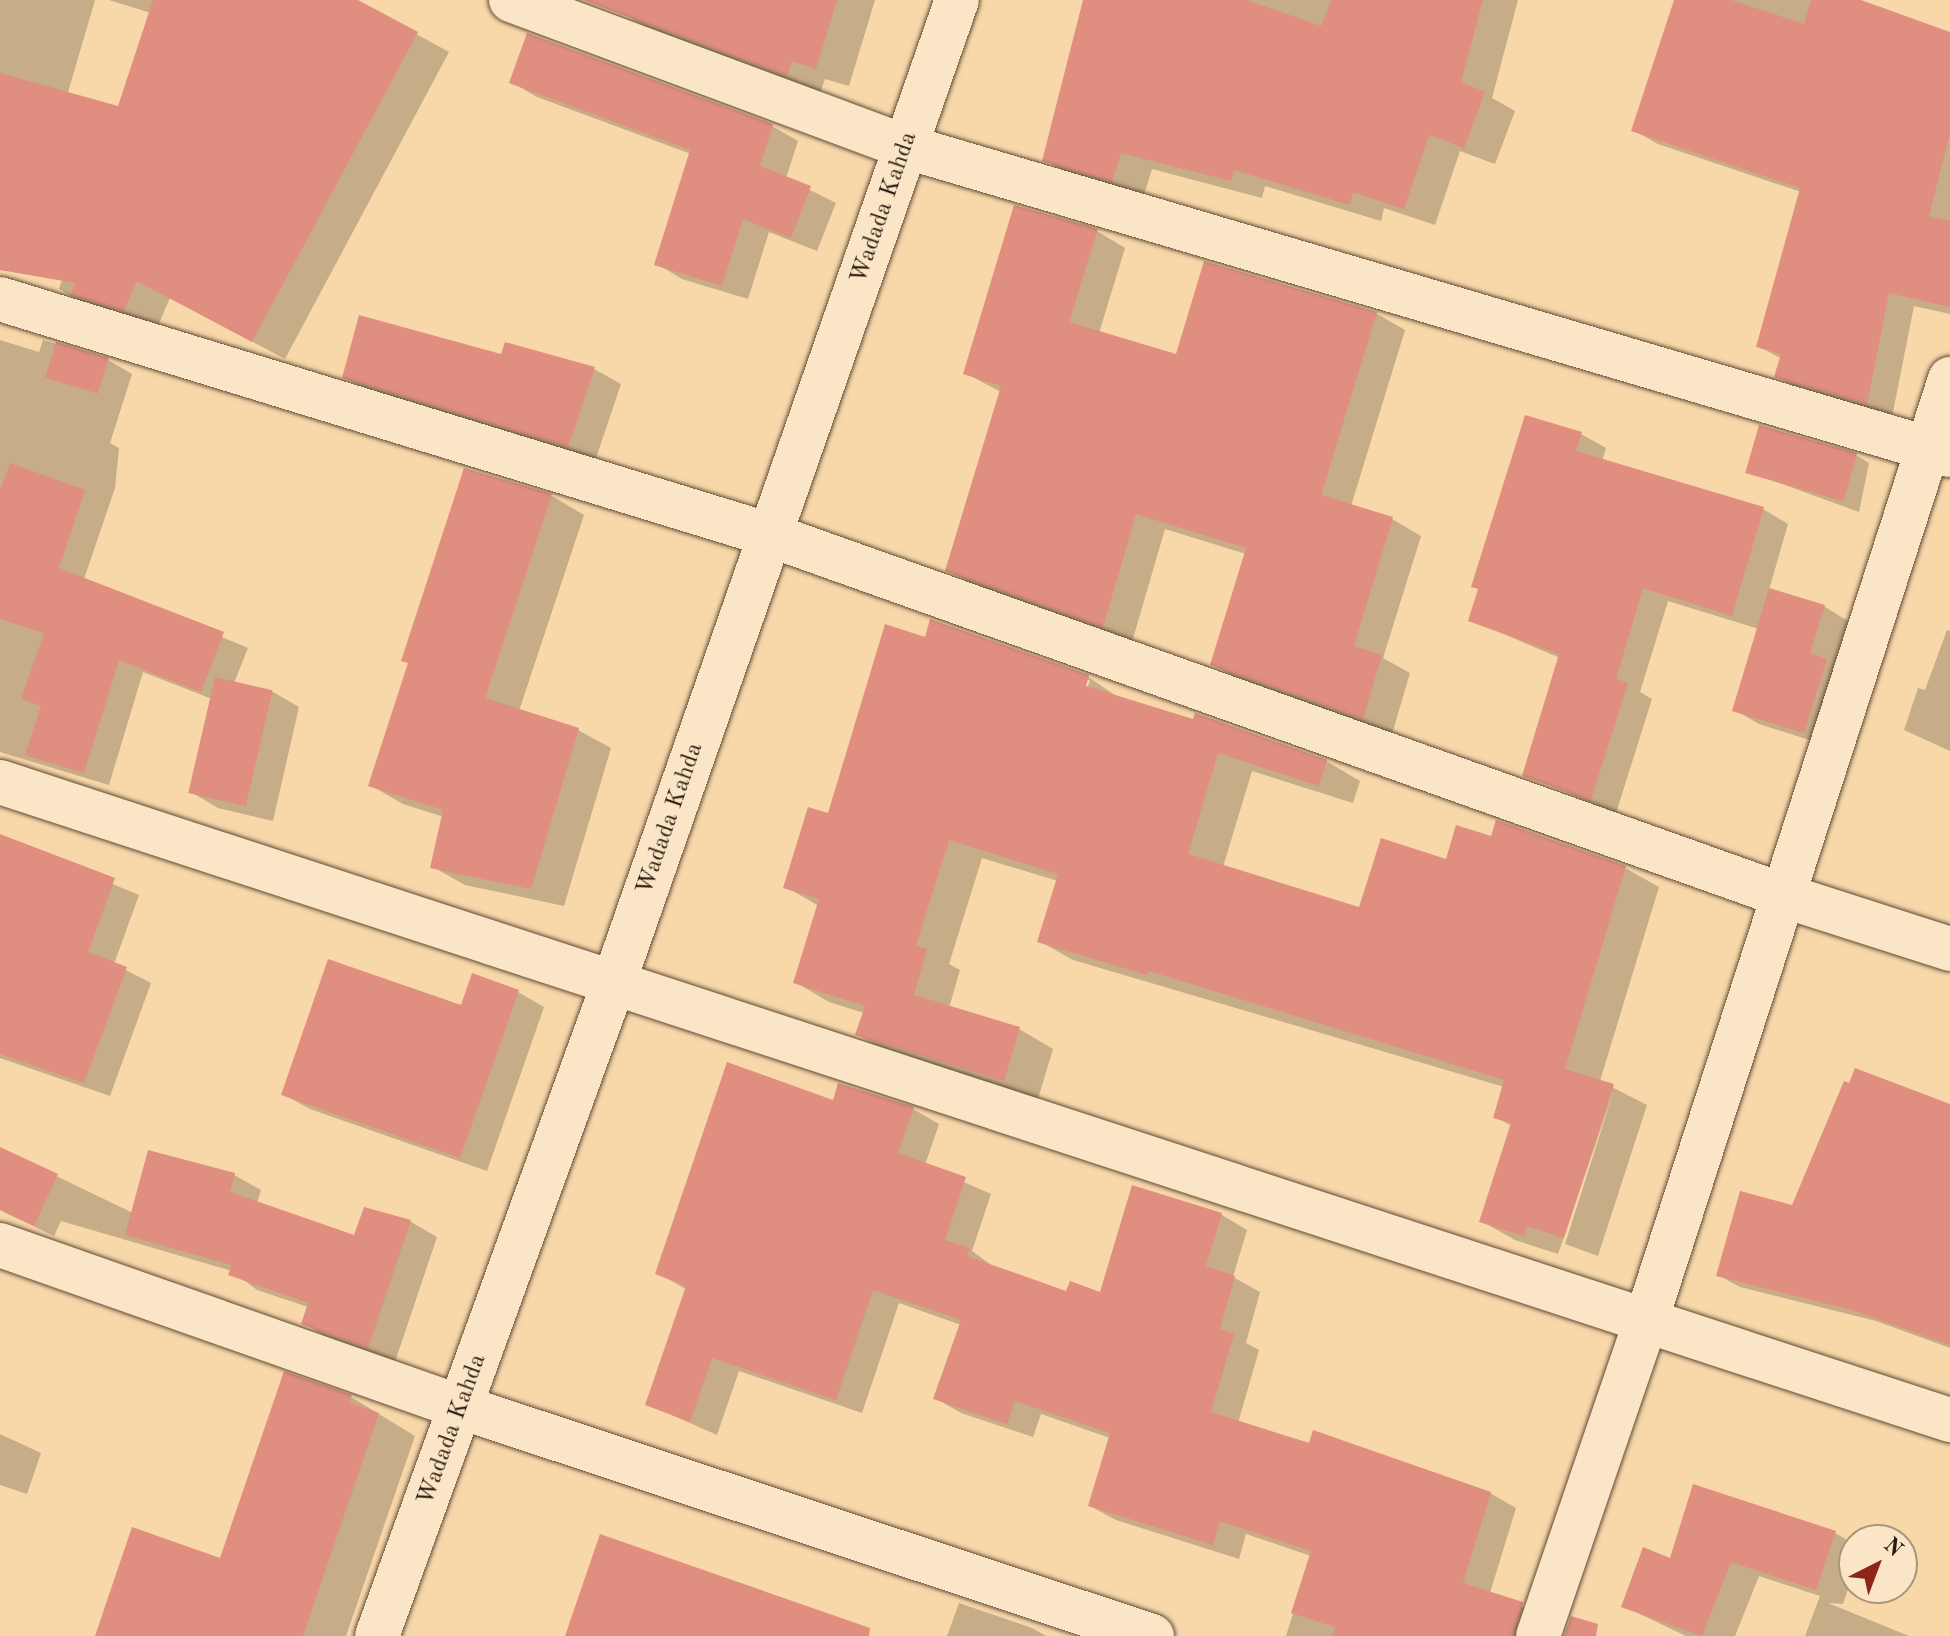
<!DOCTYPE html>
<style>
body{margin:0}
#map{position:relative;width:1950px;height:1636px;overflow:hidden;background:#f8d7a9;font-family:"Old Standard TT",serif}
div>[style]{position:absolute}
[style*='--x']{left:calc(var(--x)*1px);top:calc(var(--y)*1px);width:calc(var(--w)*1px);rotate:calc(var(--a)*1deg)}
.shadow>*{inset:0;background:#0003}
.building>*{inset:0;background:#e08e7f;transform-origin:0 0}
.roads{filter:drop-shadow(0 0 2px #5f4b36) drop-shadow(0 0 2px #5f4b36)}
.minor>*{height:44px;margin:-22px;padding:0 22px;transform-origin:22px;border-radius:22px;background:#fae5c7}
.secondary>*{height:44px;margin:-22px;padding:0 22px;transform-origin:22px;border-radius:22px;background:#fae5c7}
span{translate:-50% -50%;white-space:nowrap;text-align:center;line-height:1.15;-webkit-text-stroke:8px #fae5c7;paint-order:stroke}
.street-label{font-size:24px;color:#2c1c0f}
.north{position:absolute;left:1838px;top:1524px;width:80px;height:80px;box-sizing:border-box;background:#fae5c7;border:2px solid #a8957d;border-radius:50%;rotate:42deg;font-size:22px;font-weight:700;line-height:32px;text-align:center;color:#2c1c0f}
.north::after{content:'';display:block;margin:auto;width:28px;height:36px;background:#8f2418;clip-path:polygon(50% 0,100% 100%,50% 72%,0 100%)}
</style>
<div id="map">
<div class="shadow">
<i style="clip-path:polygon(0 0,95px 0,38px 195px,0 185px)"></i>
<i style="clip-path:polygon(109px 0,354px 0,449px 52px,285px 359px,170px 298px,157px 328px,92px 308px,59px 289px,151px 13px)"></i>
<i style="clip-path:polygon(626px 0,875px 0,849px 86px,825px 79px,820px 93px,654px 31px,621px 13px)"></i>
<i style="clip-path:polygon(1085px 0,1518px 0,1492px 98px,1515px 111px,1495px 164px,1460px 151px,1435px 225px,1384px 208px,1381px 221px,1265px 186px,1262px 198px,1152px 169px,1143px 198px,1076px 178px,1045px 160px)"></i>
<i style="clip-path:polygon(1676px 0,1855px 0,1950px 34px,1950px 314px,1914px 306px,1892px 417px,1802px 391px,1776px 376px,1782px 359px,1758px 346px,1801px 192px,1658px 144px,1633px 130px)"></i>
<i style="clip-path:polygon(511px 82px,772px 126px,798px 141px,786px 178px,836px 203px,817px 251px,769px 232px,748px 299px,682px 279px,657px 264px,691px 154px,537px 97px)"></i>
<i style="clip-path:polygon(1097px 231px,1125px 248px,1099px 333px,1177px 357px,1205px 263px,1377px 314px,1405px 330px,1351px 506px,1392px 519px,1421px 536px,1383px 658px,1410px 673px,1392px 734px,1241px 681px,1212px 664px,1246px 554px,1165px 529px,1132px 642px,976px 586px,947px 570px,1001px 392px,965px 373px)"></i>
<i style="clip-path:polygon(0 340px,39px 352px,43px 340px,108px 360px,132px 374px,110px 443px,119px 448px,115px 488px,84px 579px,248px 648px,234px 683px,273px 692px,299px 707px,273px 821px,218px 808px,191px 792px,212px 699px,143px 672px,109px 785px,0 752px)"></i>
<i style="clip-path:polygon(594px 369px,621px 384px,595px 461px,371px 392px,344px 377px)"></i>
<i style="clip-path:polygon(1581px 434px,1606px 448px,1602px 461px,1763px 509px,1788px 524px,1769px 590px,1825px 607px,1848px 621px,1834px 665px,1850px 674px,1828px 746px,1759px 724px,1735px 710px,1759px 629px,1668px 601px,1640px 692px,1652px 699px,1616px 813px,1525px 775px,1560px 658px,1471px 620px)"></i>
<i style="clip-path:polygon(1856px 455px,1869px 463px,1859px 512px,1746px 471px)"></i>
<i style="clip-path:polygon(466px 470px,552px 496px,584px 515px,519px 711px,578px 730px,611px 748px,564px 906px,465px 885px,433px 867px,444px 817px,403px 804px,370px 785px,410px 664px,403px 660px)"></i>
<i style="clip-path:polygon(1947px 630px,1950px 631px,1950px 751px,1904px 730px,1918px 688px,1925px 690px)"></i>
<i style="clip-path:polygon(evenodd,926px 639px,1088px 677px,1121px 699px,1326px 761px,1360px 781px,1353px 803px,1252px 771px,1223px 867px,1361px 910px,1492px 838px,1625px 868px,1659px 887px,1600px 1081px,1647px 1105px,1598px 1256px,1565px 1244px,1614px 1090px,1558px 1254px,1515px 1240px,1481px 1221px,1512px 1126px,1495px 1117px,1504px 1087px,1073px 960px,1039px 941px,1058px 881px,982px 858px,949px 964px,960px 970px,949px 1008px,1019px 1029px,1053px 1049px,1038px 1099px,890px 1054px,857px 1034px,864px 1013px,829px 1002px,795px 982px,819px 906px,786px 887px,926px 639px,1085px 680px,1090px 680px,1085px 696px,1085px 680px)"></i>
<i style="clip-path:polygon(0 837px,139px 895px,114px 964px,151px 983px,110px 1096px,0 1058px)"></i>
<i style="clip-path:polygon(518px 992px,544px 1007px,487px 1171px,310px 1109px,283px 1094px,462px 1008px)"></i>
<i style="clip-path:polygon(834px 1102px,913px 1109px,939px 1124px,925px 1165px,991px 1194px,972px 1251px,994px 1267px,1068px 1293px,1101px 1294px,1133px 1188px,1222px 1215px,1247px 1230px,1233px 1277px,1260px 1292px,1246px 1343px,1259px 1350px,1238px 1423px,1490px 1493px,1516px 1508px,1490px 1593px,1545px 1617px,1539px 1636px,1286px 1636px,1311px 1556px,1246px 1534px,1239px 1559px,1116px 1520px,1090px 1506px,1110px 1438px,1041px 1414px,1033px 1437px,961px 1413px,935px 1398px,961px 1325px,899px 1303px,862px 1413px,739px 1371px,717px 1435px,647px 1404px,687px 1290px,658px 1273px)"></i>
<i style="clip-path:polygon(1950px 1106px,1950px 1348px,1876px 1321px,1740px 1287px,1718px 1275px,1793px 1208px)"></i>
<i style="clip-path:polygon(0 1149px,133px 1213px,234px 1175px,261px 1190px,257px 1203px,355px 1237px,365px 1210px,411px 1222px,437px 1237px,395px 1362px,330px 1339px,303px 1323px,308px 1307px,257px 1290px,232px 1271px,61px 1221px,54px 1236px,8px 1214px,0 1209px)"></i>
<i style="clip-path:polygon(351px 1397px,415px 1436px,346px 1636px,97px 1636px,222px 1561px)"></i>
<i style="clip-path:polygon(0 1434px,41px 1453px,27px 1494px,0 1485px)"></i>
<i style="clip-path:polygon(1835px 1533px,1854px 1544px,1854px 1572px,1843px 1604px,1828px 1603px,1909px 1636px,1805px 1636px,1820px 1596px,1759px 1576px,1735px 1636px,1686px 1636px,1623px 1606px,1671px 1560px)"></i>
<i style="clip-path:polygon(959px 1603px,1032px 1628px,1046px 1636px,947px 1636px)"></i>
</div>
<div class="building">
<i style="clip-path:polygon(153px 0,358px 0,418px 32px,252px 342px,137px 281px,124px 311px,71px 295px,75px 283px,0 270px,0 73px,118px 106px)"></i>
<i style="clip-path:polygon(583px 0,837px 0,816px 69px,792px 61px,787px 76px)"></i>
<i style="clip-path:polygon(1083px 0,1246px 0,1321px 26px,1331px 0,1483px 0,1461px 82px,1485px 92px,1464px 148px,1429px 135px,1404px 209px,1353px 192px,1350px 205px,1234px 170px,1231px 181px,1121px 153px,1112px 182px,1042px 161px)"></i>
<i style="clip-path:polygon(1674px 0,1731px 0,1804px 24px,1811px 0,1861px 0,1950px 32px,1950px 133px,1929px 216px,1950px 221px,1950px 307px,1889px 293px,1867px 404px,1774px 377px,1781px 354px,1756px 347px,1800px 188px,1631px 131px)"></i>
<i style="clip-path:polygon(527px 33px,773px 124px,760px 166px,811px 186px,791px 238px,743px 219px,722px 286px,654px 265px,690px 150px,509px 83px)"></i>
<i style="clip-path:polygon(1014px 205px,1098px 229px,1069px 322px,1176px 354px,1204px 261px,1377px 312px,1321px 495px,1393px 517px,1354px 646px,1382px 655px,1363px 719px,1210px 665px,1246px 548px,1136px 514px,1103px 627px,945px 571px,1001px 386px,963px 374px)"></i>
<i style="clip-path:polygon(359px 315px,501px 354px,505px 342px,595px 367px,568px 447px,342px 378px)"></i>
<i style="left:56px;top:342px;width:55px;height:37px;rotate:17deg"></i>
<i style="clip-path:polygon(1525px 415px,1582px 432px,1576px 451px,1764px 507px,1732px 616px,1643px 588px,1616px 679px,1628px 683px,1591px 800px,1522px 776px,1559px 654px,1468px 621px,1478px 589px,1471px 587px)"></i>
<i style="left:1759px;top:425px;width:102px;height:50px;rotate:16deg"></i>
<i style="clip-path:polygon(10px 463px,85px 490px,59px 568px,224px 632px,201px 692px,119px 660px,84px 773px,25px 755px,41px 706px,21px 699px,44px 633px,0 619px,0 490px)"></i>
<i style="clip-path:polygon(464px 468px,552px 494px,485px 698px,579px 728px,531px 889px,430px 868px,443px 810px,368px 786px,408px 663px,401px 661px)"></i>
<i style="clip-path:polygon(1769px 588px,1825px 605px,1810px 653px,1827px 659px,1804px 733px,1732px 711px)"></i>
<i style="clip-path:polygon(930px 619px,1089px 675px,1086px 686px,1193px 719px,1195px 713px,1327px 760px,1319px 786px,1218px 753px,1188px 854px,1359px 907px,1381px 838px,1446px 859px,1456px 825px,1491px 836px,1496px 820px,1626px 866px,1565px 1069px,1614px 1084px,1564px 1238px,1527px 1226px,1524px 1236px,1479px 1222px,1511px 1123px,1493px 1118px,1504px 1080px,1149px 971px,1147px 975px,1037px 942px,1058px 874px,949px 840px,916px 946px,927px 949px,914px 995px,1020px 1027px,1004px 1081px,855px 1035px,865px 1006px,793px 983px,819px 899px,783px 888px,808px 807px,828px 813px,885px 624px,925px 637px)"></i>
<i style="left:215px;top:677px;width:59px;height:119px;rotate:13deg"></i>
<i style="clip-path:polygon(0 834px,115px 878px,88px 952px,127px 967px,84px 1083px,0 1054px)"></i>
<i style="clip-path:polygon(328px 959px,461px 1005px,472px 973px,519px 990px,460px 1158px,281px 1095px)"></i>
<i style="clip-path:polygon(727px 1062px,833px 1100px,838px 1083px,914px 1107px,898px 1153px,966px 1177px,945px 1240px,970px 1248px,967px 1256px,1066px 1291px,1070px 1281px,1100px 1292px,1132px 1185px,1222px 1213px,1206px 1266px,1235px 1276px,1220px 1329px,1234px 1334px,1211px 1412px,1309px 1443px,1313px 1430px,1491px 1492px,1463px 1583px,1523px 1602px,1514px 1636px,1332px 1636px,1335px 1627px,1291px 1613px,1311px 1551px,1220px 1521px,1213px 1545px,1088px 1506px,1110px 1433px,1015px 1401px,1007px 1424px,933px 1399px,961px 1320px,873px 1290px,836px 1400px,712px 1358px,690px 1422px,645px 1405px,686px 1286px,655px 1274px)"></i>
<i style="clip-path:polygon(1855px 1068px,1950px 1104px,1950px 1345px,1852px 1310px,1716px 1276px,1740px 1191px,1792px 1205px,1844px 1081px,1849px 1083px)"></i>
<i style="clip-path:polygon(0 1147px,58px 1174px,34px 1226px,0 1210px)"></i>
<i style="clip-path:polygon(148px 1150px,235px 1173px,230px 1192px,354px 1235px,364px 1207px,411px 1220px,368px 1348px,301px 1324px,308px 1303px,228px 1275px,232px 1265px,125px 1235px)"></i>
<i style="clip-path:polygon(284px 1371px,352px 1395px,349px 1402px,379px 1413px,303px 1636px,95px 1636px,132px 1527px,220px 1558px)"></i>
<i style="clip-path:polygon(1693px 1484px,1836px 1531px,1816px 1590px,1731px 1562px,1702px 1636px,1621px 1607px,1643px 1547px,1670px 1558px)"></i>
<i style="clip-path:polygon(600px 1534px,870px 1628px,869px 1636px,565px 1636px)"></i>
<i style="clip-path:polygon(1571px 1616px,1598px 1624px,1596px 1636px,1564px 1636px)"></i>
</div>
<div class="roads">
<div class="minor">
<i style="--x:511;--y:0;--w:422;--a:20.4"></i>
<i style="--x:907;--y:147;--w:1088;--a:16.45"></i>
<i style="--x:0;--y:299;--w:805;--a:17.04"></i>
<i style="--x:770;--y:535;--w:1077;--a:19.58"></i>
<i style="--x:1785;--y:896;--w:173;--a:17.8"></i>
<i style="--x:0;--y:782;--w:2052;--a:18.12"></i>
<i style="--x:0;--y:1245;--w:489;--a:19.4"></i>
<i style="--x:461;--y:1407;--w:728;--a:18.34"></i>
<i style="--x:1538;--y:1636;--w:333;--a:-71.1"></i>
<i style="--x:1646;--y:1321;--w:990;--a:-72.11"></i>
</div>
<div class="secondary">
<i style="--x:377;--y:1636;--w:696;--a:-70.08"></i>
<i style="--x:614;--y:982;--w:1040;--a:-70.75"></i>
</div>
</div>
<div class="street-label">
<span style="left:885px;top:208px;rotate:-71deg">Wadada Kahda</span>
<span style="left:671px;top:819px;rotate:-71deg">Wadada Kahda</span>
<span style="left:453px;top:1430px;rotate:-70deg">Wadada Kahda</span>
</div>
<div class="north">N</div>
</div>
